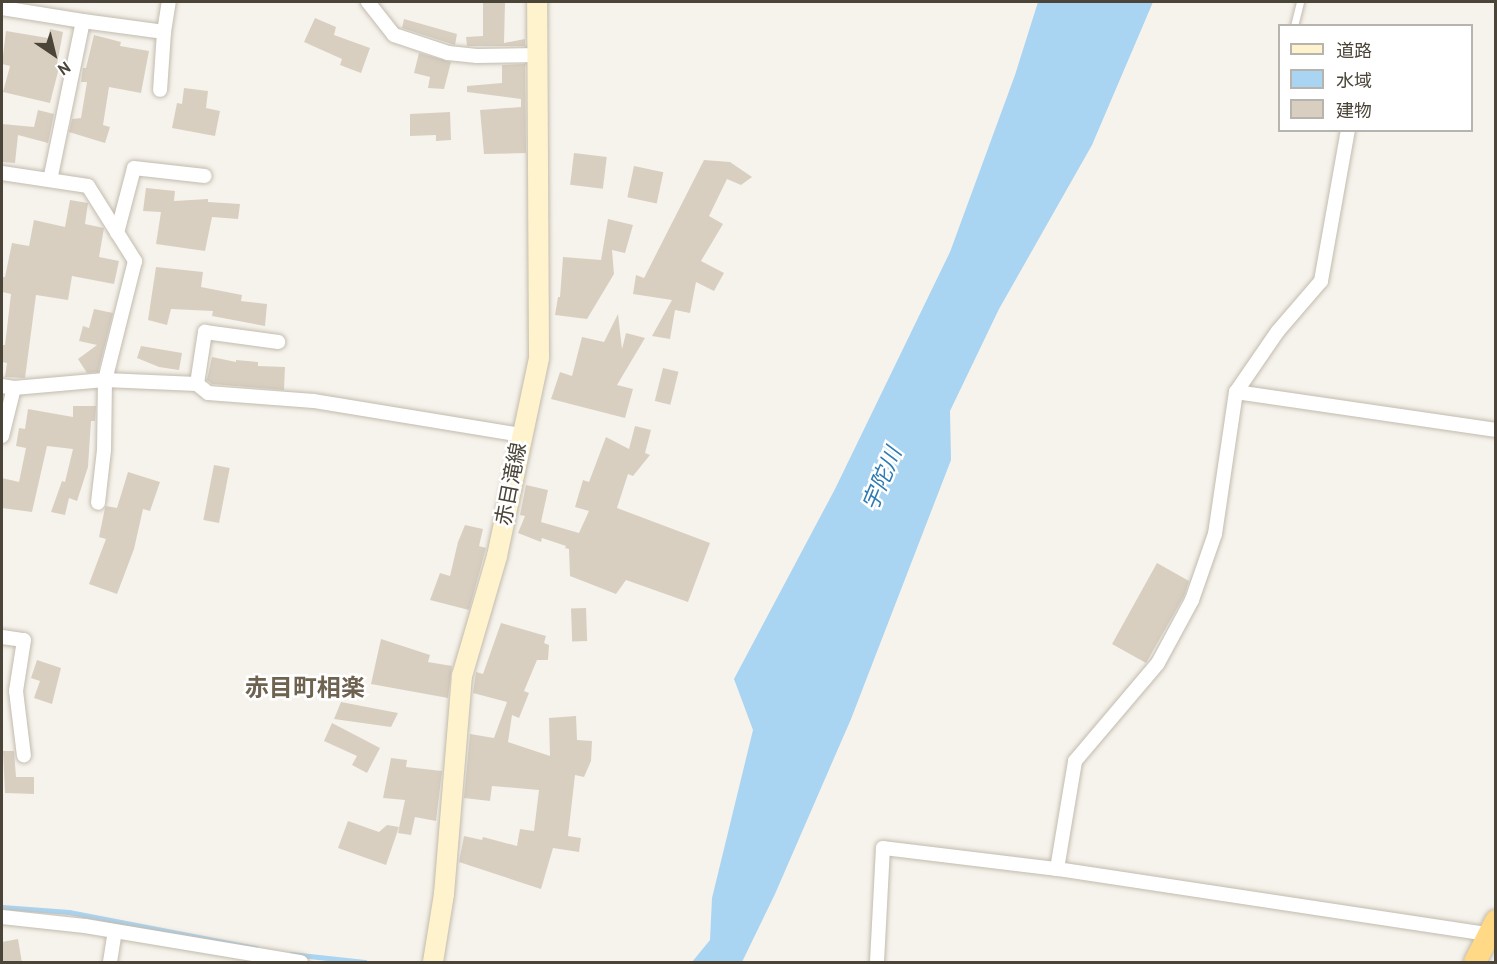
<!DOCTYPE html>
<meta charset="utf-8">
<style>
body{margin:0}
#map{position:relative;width:1497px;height:964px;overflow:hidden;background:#f6f3ec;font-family:"PT Sans","Noto Sans JP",sans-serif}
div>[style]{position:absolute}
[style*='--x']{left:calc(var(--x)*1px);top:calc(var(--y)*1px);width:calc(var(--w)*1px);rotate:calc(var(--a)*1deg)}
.water>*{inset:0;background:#a9d4f2}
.stream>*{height:4.5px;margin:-2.25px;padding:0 2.25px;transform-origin:2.25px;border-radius:2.25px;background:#a9d4f2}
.building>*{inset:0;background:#d8cfc1;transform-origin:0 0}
.roads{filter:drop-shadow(0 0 2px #c2bbae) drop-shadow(0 0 2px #c2bbae)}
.service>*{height:7px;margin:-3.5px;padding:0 3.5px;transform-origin:3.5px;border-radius:3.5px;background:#fff}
.minor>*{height:14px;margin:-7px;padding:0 7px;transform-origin:7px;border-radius:7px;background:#fff}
.secondary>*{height:20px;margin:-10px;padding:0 10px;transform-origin:10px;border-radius:10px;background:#fff3cd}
.trunk>*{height:22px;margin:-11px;padding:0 11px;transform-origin:11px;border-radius:11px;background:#ffd985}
span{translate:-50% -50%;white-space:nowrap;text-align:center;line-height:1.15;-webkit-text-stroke:5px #fff;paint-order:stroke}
.street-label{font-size:21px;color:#4b4439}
.water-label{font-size:22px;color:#2e7ab2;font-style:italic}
.quarter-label{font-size:24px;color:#6e6250;font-weight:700}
.frame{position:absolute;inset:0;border:3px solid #4b4439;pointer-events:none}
.legend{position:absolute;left:1278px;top:24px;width:195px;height:108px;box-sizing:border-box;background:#fff;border:2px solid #b7b4b0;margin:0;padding:8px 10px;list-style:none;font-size:18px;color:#4b4439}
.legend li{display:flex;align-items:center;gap:12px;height:30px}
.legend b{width:30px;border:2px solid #b7b4b0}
.north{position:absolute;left:24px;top:24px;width:60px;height:60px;-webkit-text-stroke:4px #fff;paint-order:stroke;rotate:145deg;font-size:16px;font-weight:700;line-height:24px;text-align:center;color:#4b4439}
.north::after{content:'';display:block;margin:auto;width:21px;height:27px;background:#4b4439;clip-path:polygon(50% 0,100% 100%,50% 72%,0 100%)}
</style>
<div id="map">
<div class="water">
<i style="clip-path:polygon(1038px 2px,1153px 2px,1092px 145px,999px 309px,950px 411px,951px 460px,851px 719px,775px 894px,742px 962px,692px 962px,710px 940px,712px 898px,753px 730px,734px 679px,835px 489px,950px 252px,1015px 75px)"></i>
</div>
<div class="stream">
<i style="--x:2;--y:907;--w:67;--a:4.3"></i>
<i style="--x:69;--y:912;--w:190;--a:10.9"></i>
<i style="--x:291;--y:954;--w:74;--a:6.2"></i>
</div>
<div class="building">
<i style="clip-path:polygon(483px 2px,505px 2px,504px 43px,525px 39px,525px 46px,467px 46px,466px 37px,483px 36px)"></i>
<i style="clip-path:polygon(315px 18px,336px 27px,334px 35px,370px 48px,361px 73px,340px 65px,342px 59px,304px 42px)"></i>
<i style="clip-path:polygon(404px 19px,457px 34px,455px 45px,402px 28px)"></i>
<i style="clip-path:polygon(50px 29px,63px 32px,57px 64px,60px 64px,50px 103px,3px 92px,10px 66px,2px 64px,6px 31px,48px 38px)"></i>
<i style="clip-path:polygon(94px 35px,121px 42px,120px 46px,149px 51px,141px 93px,109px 87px,103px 125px,110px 127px,105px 143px,69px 132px,72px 119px,81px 118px,87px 82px,81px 82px,83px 68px,86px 68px)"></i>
<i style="clip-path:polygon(419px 53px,451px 62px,444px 89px,428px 88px,430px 77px,414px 73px)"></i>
<i style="clip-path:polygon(525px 64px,526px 153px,484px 154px,480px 110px,521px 107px,521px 99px,467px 92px,467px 86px,502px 83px,502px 65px)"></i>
<i style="clip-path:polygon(184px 88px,208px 91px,206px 108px,220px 111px,215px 136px,172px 128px,177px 103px,182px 104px)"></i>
<i style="clip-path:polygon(38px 110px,54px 114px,48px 143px,18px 135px,15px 163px,2px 162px,2px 124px,34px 127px)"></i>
<i style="clip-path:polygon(450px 112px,451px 140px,436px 141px,436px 135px,410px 136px,410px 114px)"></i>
<i style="left:574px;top:153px;width:33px;height:32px;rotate:7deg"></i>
<i style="clip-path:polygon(704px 160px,730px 162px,752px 177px,741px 185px,727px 179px,709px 216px,723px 224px,701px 261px,724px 273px,714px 291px,696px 282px,690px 313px,675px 310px,670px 339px,652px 336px,672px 300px,633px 294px,636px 275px,644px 278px)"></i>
<i style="left:634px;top:166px;width:30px;height:32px;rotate:12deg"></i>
<i style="clip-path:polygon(146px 188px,175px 191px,174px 201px,208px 199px,208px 202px,240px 204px,238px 219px,212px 217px,205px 251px,156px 244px,161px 212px,143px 211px)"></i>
<i style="clip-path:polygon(70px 200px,88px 203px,85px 224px,104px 228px,99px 257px,119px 261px,114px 284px,72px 276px,68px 300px,36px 295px,25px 378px,5px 377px,7px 363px,2px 362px,2px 345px,5px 345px,11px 294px,2px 292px,2px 277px,5px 277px,12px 243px,29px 246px,34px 220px,65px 227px)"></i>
<i style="clip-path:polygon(608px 219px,633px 225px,625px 253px,612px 250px,614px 274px,587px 319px,555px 315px,558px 297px,560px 297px,563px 257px,601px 260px)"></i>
<i style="clip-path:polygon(156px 267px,203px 272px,201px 287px,242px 295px,241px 301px,267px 304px,265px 326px,212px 316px,213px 311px,171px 309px,167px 325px,148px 320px)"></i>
<i style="clip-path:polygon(94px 309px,113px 313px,98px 372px,87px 373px,78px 359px,97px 345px,79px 341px,83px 326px,89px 328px)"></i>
<i style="clip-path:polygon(618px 314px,622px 349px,626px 333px,645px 338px,617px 385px,633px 389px,625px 418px,551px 399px,560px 372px,572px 376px,582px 337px,604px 342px)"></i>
<i style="clip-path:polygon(141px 346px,182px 353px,179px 370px,159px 367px,137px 358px)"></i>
<i style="clip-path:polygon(212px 357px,236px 362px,236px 360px,258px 362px,258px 366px,285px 367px,284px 390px,212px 384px,207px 380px)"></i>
<i style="left:663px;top:368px;width:16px;height:34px;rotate:14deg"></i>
<i style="clip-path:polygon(73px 406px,96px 406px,95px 421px,91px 421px,88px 467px,77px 501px,69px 498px,65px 515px,51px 512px,62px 481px,65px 482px,73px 449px,47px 446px,32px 512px,2px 508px,2px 478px,19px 482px,26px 448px,16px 446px,19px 428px,25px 429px,28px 409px,73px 417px)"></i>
<i style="clip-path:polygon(635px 426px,651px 430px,645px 453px,650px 455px,633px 476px,628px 474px,617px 508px,710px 543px,688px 602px,626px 580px,616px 594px,570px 576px,569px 549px,565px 548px,566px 546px,542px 538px,541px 542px,518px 533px,525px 516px,520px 515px,526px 485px,548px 490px,541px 522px,579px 533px,589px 511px,575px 507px,583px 480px,589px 482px,606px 437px,629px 449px)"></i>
<i style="left:214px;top:465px;width:16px;height:56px;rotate:11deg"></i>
<i style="clip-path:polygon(128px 472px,160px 482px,150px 511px,143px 509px,134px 549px,117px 594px,89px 584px,106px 539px,99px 537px,105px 508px,106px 506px,117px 508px)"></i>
<i style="clip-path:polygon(465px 525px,483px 529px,479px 546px,486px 548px,469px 610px,430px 600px,440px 573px,450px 576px,458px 542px)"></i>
<i style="clip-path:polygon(1157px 563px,1189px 581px,1184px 596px,1146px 663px,1112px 644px)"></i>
<i style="left:586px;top:608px;width:33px;height:15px;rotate:88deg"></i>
<i style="clip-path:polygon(501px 623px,546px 636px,544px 643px,549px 645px,548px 660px,537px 660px,524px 691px,529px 693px,519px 718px,512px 715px,508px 742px,550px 756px,549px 718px,576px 716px,577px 740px,592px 741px,591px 761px,584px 777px,575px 775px,568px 836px,581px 838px,579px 852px,553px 848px,541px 889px,459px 862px,464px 836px,482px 840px,483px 837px,517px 846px,520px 829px,534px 831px,539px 790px,492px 786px,490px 801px,464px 798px,470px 734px,494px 738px,507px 702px,473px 693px,476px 672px,483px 674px)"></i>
<i style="clip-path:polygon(381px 639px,430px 655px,428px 662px,452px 666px,448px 698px,371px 684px)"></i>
<i style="clip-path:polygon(37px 660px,61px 668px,52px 704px,34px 698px,40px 681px,31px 678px)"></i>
<i style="clip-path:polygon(341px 702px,398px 713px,391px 727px,334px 719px)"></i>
<i style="clip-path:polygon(332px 723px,380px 748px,367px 773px,352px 765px,357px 756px,324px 741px)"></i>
<i style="clip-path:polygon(3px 751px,14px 751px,16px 777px,34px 777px,34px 794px,5px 793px)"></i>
<i style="clip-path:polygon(391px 758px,407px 760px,406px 767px,442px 771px,436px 821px,415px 817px,411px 835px,398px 833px,405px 800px,383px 798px)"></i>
<i style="clip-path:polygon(348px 821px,379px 832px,387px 825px,399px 827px,386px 865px,338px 848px)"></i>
<i style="clip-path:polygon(18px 939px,22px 963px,2px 963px,2px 942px)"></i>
</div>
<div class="roads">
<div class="service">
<i style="--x:1294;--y:26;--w:25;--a:-76"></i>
</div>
<div class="minor">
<i style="--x:368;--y:2;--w:42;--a:51.8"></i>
<i style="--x:394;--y:35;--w:57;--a:18.4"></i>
<i style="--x:448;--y:53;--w:29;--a:6"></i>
<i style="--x:477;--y:56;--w:62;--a:-0.9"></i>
<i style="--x:2;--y:8;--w:82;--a:9.1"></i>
<i style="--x:83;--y:21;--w:162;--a:101.7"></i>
<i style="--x:83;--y:21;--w:82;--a:7.7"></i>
<i style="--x:164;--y:32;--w:58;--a:93.9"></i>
<i style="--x:164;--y:32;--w:30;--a:-81"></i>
<i style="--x:2;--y:173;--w:87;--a:8.6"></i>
<i style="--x:88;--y:186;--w:89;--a:57.9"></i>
<i style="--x:135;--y:261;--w:123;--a:104.1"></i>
<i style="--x:105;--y:380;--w:70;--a:90.8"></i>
<i style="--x:104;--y:450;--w:53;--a:96.5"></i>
<i style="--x:117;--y:233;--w:67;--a:-75.3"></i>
<i style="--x:134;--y:168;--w:71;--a:6.4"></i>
<i style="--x:197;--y:384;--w:53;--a:-81.3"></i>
<i style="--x:205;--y:332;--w:74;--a:7.8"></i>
<i style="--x:2;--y:386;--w:12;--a:9"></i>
<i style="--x:14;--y:388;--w:91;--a:-5"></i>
<i style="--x:105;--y:380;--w:92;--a:2.5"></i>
<i style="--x:197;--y:384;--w:14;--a:39"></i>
<i style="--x:208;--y:393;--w:106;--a:4.3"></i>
<i style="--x:314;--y:401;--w:210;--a:9.3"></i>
<i style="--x:1236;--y:392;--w:263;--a:8.3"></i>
<i style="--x:2;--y:436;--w:49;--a:-76"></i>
<i style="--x:2;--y:637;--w:22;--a:8"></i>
<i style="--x:24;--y:640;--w:52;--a:98.9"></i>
<i style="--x:16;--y:691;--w:65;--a:83"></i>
<i style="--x:1057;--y:869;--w:109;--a:-80.5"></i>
<i style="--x:1075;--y:761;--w:128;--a:-49.7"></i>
<i style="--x:1158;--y:663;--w:72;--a:-61.6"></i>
<i style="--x:1192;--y:600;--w:70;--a:-70.8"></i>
<i style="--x:1215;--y:534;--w:144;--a:-81.6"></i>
<i style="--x:1236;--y:392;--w:74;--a:-55.5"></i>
<i style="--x:1278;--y:331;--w:66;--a:-49.3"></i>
<i style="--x:1321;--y:281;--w:153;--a:-79.9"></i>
<i style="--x:2;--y:917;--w:83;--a:6.2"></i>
<i style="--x:85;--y:926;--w:219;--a:9.5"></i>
<i style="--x:110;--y:962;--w:31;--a:-81"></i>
<i style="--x:877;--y:962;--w:114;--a:-87"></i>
<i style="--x:883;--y:848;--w:175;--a:6.9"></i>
<i style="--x:1057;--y:869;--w:442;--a:8.6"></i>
</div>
<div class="secondary">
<i style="--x:433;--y:962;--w:69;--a:-80.8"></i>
<i style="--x:444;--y:894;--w:219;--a:-85.3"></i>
<i style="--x:462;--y:676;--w:125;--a:-73.7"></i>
<i style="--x:497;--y:556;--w:202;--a:-78"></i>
<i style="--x:539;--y:358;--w:356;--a:-90.3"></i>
</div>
<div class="trunk">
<i style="--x:1475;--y:962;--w:46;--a:-62.9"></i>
</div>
</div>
<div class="street-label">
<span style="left:511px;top:484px;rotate:-79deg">赤目滝線</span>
</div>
<div class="water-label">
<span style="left:882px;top:479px;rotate:-67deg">宇陀川</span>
</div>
<div class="quarter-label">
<span style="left:305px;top:688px">赤目町相楽</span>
</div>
<div class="frame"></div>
<ul class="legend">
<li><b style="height:8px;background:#fff3cd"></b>道路</li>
<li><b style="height:16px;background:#a9d4f2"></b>水域</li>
<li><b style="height:16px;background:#d8cfc1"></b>建物</li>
</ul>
<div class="north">N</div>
</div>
